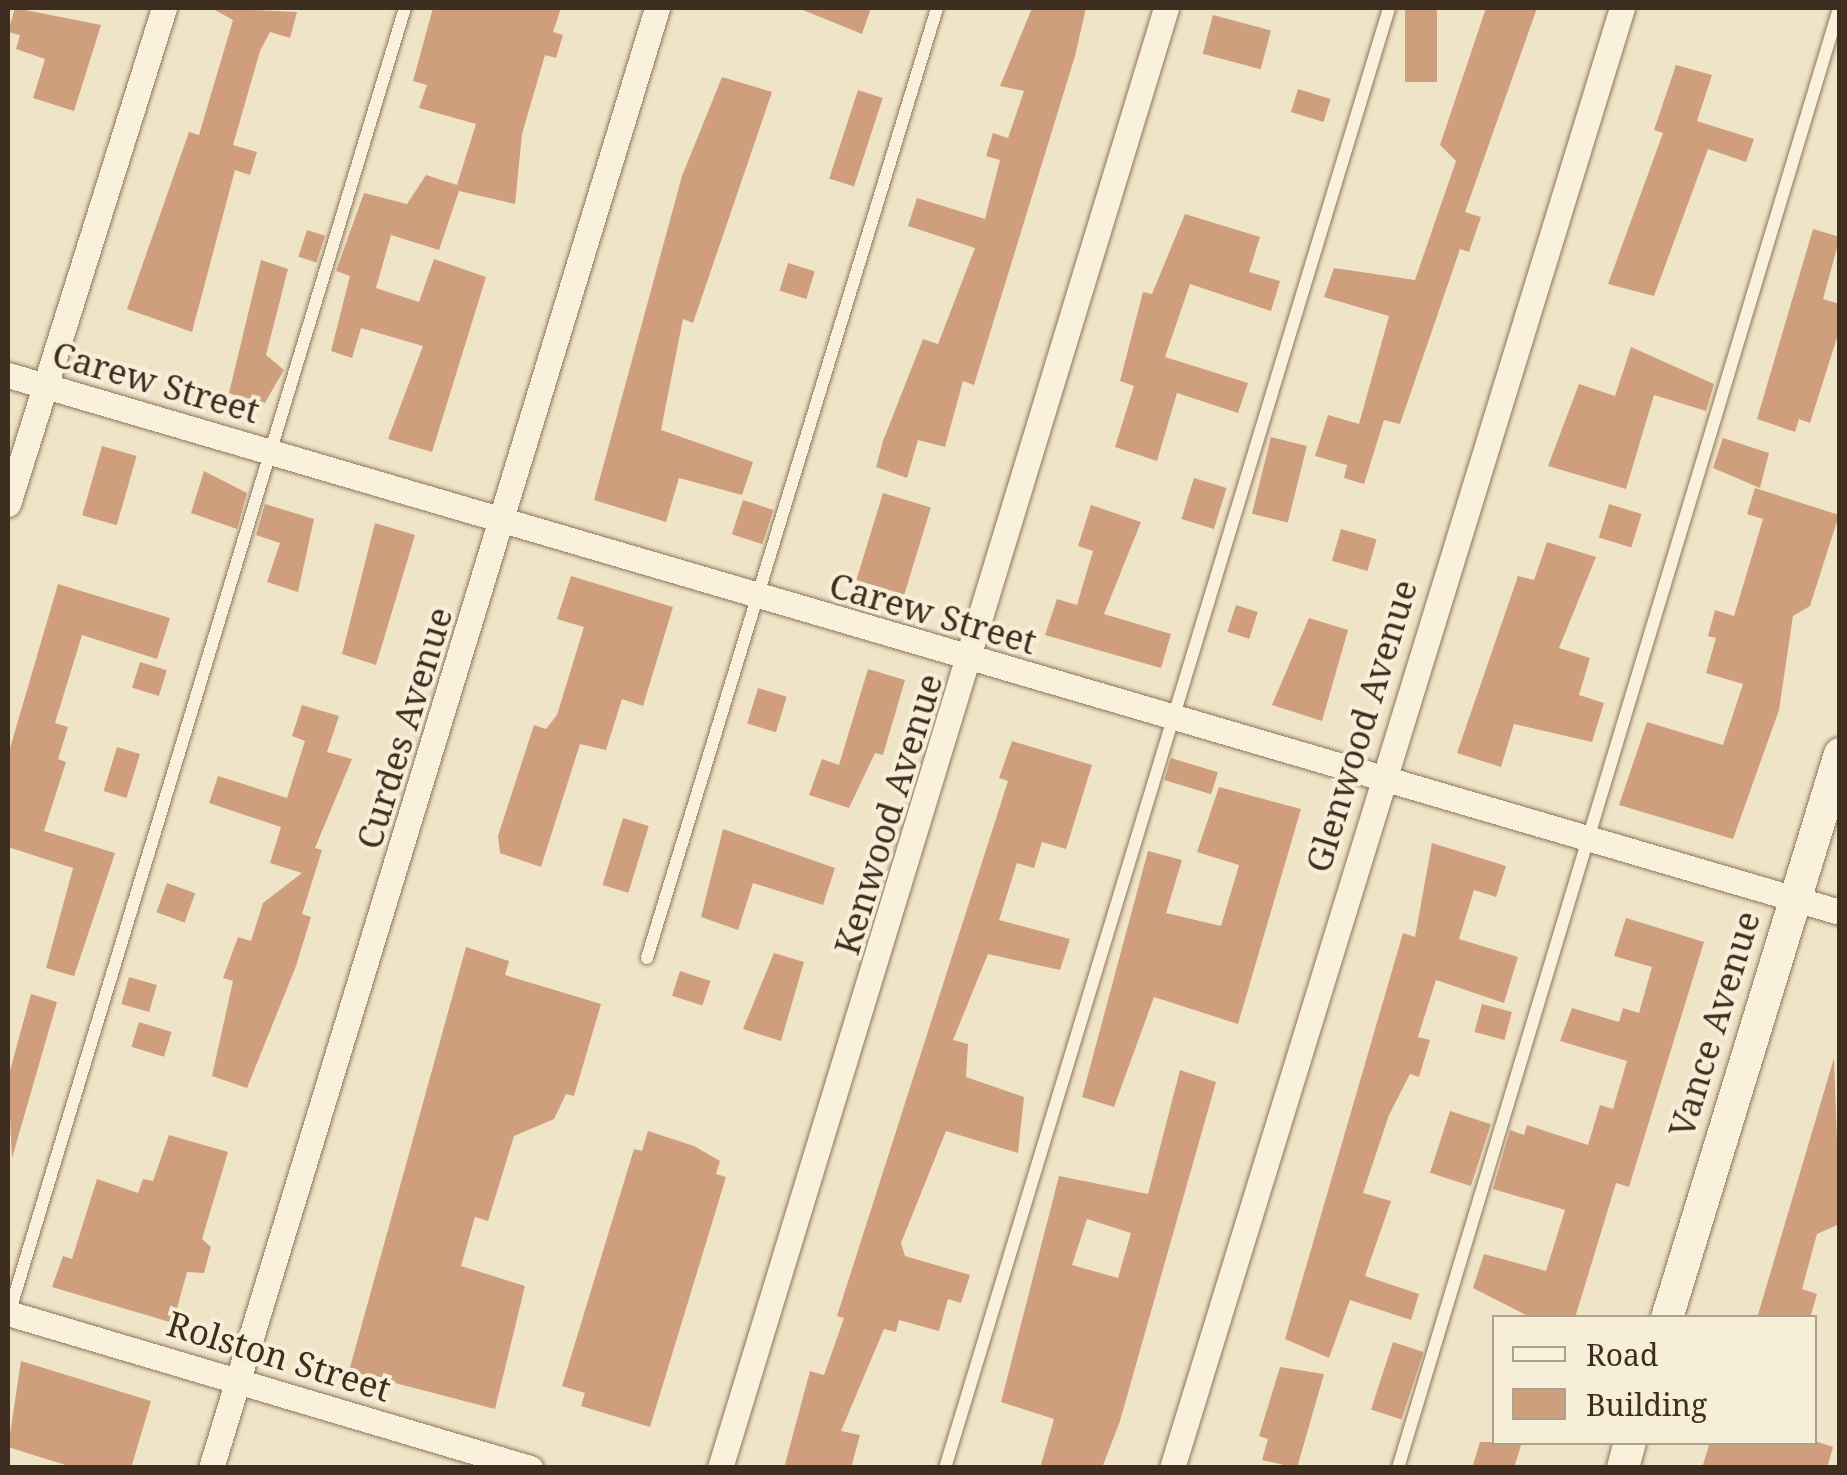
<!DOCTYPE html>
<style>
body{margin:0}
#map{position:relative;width:1847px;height:1475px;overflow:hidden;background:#f0e4c8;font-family:"Noto Serif",serif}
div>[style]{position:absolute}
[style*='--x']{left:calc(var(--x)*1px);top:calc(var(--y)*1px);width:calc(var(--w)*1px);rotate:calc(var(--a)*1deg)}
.building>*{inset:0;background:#cf9f7d;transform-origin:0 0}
.roads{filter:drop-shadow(0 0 2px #8d765c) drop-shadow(0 0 2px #8d765c)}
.service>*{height:12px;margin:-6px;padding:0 6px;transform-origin:6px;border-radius:6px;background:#faf1dc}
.minor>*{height:25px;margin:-12.5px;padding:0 12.5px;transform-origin:12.5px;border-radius:12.5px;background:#faf1dc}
.tertiary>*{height:32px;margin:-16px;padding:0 16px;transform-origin:16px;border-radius:16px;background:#faf1dc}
span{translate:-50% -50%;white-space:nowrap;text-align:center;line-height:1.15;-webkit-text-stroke:8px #f7eed8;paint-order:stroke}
.street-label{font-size:35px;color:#3d2e20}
.frame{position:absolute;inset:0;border:10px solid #3d2e20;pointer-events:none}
.legend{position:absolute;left:1492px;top:1315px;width:325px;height:130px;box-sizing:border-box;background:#f7eed8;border:2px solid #ada18e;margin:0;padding:12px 18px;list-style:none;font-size:30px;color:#3d2e20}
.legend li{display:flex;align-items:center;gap:20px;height:50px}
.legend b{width:50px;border:2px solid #ada18e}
</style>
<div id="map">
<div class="building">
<i style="clip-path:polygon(15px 8px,101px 25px,74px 111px,33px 98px,45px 59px,16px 49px,20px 35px,8px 32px)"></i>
<i style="clip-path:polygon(211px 8px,297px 12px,290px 38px,270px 32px,260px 51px,233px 145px,257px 152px,250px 175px,235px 170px,192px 332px,127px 309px,189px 132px,199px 135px,233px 20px)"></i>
<i style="clip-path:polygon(433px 8px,561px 8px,553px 32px,563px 35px,556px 58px,545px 55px,522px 134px,515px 204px,459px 191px,439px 250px,391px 235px,376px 288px,419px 302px,434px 259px,486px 277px,432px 452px,388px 439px,423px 346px,361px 328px,352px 358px,331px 351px,350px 276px,336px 271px,364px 193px,407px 204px,426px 175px,457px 185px,476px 124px,419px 108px,427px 85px,413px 81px)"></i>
<i style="clip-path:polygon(798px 8px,871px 8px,862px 34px)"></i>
<i style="clip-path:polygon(1032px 8px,1086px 8px,1075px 56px,974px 385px,963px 381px,945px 447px,918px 440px,907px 478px,876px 467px,883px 441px,923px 339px,938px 344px,975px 248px,908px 226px,917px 198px,985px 219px,1000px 160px,986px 156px,993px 133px,1008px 138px,1024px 91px,1000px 86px)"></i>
<i style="left:1405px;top:8px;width:32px;height:74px"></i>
<i style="clip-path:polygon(1486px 8px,1537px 8px,1465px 212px,1481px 217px,1469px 252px,1460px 249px,1400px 424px,1384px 420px,1364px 484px,1344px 478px,1347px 465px,1315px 456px,1328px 415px,1359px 424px,1389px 316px,1324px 297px,1334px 268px,1415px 280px,1456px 161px,1440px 145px)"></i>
<i style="left:1213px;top:15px;width:60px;height:40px;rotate:15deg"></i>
<i style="clip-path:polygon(1676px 65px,1712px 75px,1697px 121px,1754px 139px,1746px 162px,1708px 149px,1654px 296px,1608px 284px,1663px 133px,1654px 130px)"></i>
<i style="clip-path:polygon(722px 77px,772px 92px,693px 323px,683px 319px,661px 430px,753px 462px,742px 495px,679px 478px,666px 522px,594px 500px,682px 176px)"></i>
<i style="left:1298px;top:89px;width:34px;height:24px;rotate:17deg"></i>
<i style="left:858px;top:90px;width:26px;height:93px;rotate:18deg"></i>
<i style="clip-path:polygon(1185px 214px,1260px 237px,1249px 272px,1280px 281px,1271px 311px,1190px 284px,1165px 357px,1248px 383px,1238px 413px,1177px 393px,1157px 461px,1115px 447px,1134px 386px,1120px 381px,1143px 292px,1152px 294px)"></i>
<i style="clip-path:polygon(1813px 229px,1840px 237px,1823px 299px,1840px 304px,1840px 328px,1810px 423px,1799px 419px,1795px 432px,1757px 419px)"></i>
<i style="left:307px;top:230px;width:19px;height:28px;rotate:18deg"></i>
<i style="clip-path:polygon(261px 260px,288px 269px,266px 355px,284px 370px,263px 406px,229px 393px)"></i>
<i style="left:788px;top:263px;width:28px;height:29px;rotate:17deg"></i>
<i style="clip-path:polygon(1631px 347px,1714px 384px,1706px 411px,1654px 395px,1626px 489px,1548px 466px,1579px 384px,1615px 396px)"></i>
<i style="left:1271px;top:437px;width:37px;height:79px;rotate:14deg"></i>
<i style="clip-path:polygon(1723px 438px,1769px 453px,1760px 488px,1713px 468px)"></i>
<i style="left:102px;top:446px;width:36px;height:72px;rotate:16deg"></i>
<i style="clip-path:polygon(204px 471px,247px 493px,237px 529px,191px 513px)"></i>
<i style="left:1194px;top:478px;width:34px;height:43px;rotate:17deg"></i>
<i style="clip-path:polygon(1755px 488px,1839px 515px,1810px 606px,1793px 616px,1779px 710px,1733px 839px,1619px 805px,1647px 722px,1723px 745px,1743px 684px,1706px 673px,1716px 638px,1708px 636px,1715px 610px,1734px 616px,1763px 519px,1747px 514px)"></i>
<i style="left:883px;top:493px;width:50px;height:91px;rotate:17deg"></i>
<i style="left:743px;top:500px;width:32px;height:36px;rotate:18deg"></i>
<i style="clip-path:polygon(265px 504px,314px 519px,298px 592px,267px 582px,280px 543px,256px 535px)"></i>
<i style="left:1609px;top:504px;width:34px;height:35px;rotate:17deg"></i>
<i style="clip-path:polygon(1091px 505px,1141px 522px,1104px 614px,1171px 634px,1161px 668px,1045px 635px,1057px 599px,1077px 605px,1093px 551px,1078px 546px)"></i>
<i style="clip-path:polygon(375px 523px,415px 535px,376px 665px,342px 654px)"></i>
<i style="left:1341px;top:529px;width:37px;height:33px;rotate:16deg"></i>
<i style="clip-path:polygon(1547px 542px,1596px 557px,1559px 648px,1590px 658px,1579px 695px,1604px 703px,1592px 742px,1514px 724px,1501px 767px,1457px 753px,1518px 576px,1534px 580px)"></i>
<i style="clip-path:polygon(571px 576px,673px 607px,643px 706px,622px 699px,606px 750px,580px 744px,541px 867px,500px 853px,498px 836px,534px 725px,546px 729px,557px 715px,584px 627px,557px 619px)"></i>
<i style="clip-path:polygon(58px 584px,170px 618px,157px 659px,82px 635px,55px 723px,68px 727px,58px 759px,66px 762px,44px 831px,115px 853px,74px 976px,46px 968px,73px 868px,8px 847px,8px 755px)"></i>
<i style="left:1236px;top:605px;width:23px;height:28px;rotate:18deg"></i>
<i style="clip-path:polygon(1309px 618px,1348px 630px,1322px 721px,1272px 705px)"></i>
<i style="left:140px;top:662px;width:28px;height:27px;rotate:17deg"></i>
<i style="clip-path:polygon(868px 669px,905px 680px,883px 755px,875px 753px,849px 808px,809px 795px,822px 759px,839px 765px)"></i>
<i style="left:758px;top:688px;width:30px;height:37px;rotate:17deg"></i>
<i style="clip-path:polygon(302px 705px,339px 716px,327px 752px,352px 759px,315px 848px,322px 850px,302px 914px,311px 917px,296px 966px,247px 1088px,212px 1076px,233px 981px,223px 978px,238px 937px,251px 941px,263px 903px,302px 873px,270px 863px,281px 827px,209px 803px,218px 776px,287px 798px,305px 741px,292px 736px)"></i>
<i style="clip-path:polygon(1012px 741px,1092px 765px,1066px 849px,1042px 842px,1034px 868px,1017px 863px,999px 920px,1070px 939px,1060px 970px,988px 954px,953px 1040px,968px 1044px,966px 1077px,1024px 1097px,1018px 1153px,946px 1131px,901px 1243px,905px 1256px,970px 1275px,961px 1303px,948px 1299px,939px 1331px,899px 1320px,896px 1332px,884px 1329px,841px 1431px,860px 1435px,851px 1468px,784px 1468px,810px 1371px,824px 1375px,844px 1318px,837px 1316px,1008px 781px,999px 778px)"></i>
<i style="left:117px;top:747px;width:24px;height:46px;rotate:17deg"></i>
<i style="left:1171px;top:758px;width:49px;height:23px;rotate:17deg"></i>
<i style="clip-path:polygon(1219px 787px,1301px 809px,1238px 1024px,1154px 997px,1114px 1107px,1082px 1097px,1148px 851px,1182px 860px,1166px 913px,1221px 926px,1239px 865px,1197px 852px)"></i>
<i style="left:623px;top:818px;width:27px;height:70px;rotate:17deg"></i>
<i style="clip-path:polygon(723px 829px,835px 868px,823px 905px,753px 883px,738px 930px,701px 917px)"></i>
<i style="clip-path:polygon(1432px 843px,1506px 866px,1496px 897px,1474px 890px,1459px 939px,1518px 957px,1504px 1003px,1436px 980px,1418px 1037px,1430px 1040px,1419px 1077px,1410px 1074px,1389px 1115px,1363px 1193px,1391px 1201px,1365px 1276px,1419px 1294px,1411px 1320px,1350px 1300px,1329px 1358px,1285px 1339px,1403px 933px,1415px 937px)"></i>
<i style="left:167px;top:883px;width:30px;height:31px;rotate:20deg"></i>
<i style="clip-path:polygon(1626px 918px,1704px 942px,1629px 1187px,1616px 1183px,1575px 1318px,1532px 1318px,1473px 1288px,1484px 1254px,1546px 1271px,1565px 1210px,1493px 1189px,1510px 1130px,1524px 1135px,1527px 1125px,1588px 1145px,1600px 1105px,1613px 1109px,1627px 1061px,1560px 1041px,1572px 1008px,1619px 1022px,1623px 1008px,1639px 1013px,1652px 967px,1614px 956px)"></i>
<i style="clip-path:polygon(466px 947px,509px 961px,505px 975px,601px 1004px,574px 1096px,566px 1094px,554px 1119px,514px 1136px,488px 1221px,475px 1217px,461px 1266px,525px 1286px,495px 1409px,349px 1371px)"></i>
<i style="clip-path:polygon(774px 953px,804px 962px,781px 1041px,743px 1029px)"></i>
<i style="left:680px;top:971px;width:32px;height:26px;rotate:18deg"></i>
<i style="left:129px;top:977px;width:29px;height:28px;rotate:16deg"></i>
<i style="clip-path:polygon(31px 994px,57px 1002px,12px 1158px,8px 1078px)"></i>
<i style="left:1482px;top:1004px;width:31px;height:29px;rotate:15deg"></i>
<i style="left:139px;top:1022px;width:34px;height:26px;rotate:17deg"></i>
<i style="clip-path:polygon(1834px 1058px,1840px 1224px,1817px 1234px,1802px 1289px,1817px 1294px,1810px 1318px,1757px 1318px)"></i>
<i style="clip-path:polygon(evenodd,1180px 1070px,1216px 1082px,1120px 1421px,1102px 1468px,1040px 1468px,1054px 1419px,1001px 1402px,1059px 1176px,1148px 1194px,1180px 1070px,1087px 1219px,1131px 1233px,1118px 1278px,1072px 1265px,1087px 1219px)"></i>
<i style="left:1450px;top:1111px;width:43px;height:65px;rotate:18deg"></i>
<i style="clip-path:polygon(648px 1131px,694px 1146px,720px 1161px,716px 1174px,726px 1177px,650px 1427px,581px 1406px,585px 1393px,562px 1386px,634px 1149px,642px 1151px)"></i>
<i style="clip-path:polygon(169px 1135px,228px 1152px,202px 1239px,211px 1247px,204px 1273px,187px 1272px,173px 1323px,52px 1287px,63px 1256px,72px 1259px,97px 1179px,138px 1193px,143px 1179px,153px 1181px)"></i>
<i style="left:1393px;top:1342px;width:32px;height:71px;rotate:18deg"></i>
<i style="clip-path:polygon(21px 1361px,151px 1401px,131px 1468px,75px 1468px,8px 1447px)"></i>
<i style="clip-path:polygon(1280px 1367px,1324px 1374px,1297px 1468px,1262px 1460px,1268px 1439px,1259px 1436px)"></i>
<i style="clip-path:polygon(1480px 1442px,1522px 1442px,1514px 1468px,1472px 1468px)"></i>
<i style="clip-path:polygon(1710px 1442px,1818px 1442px,1833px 1447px,1827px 1468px,1702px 1468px)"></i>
</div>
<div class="roads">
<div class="service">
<i style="--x:647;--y:958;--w:993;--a:-73.02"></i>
<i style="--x:8;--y:1317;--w:1368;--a:-73.13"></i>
<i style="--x:945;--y:1468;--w:1526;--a:-73.08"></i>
<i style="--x:1398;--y:1468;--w:1525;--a:-73.19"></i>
</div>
<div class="minor">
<i style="--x:8;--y:375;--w:1909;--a:16.34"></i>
<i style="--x:8;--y:504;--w:520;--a:-72.54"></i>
<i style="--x:8;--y:1313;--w:545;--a:16.54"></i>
<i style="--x:211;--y:1468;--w:1527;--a:-73.01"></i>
<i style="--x:720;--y:1468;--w:1527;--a:-73.01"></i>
<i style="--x:1172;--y:1468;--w:1528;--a:-72.87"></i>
</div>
<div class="tertiary">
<i style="--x:1667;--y:1318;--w:590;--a:-72.95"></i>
<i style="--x:1623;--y:1468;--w:27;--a:-75"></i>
</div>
</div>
<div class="street-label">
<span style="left:156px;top:382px;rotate:16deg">Carew Street</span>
<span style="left:933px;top:613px;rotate:16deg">Carew Street</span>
<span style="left:1361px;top:726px;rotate:-73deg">Glenwood Avenue</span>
<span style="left:404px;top:728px;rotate:-73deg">Curdes Avenue</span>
<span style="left:888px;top:814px;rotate:-73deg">Kenwood Avenue</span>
<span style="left:1714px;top:1024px;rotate:-73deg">Vance Avenue</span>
<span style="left:279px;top:1356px;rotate:17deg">Rolston Street</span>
</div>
<div class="frame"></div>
<ul class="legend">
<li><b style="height:12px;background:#faf1dc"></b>Road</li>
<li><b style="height:28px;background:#cf9f7d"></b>Building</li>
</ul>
</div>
